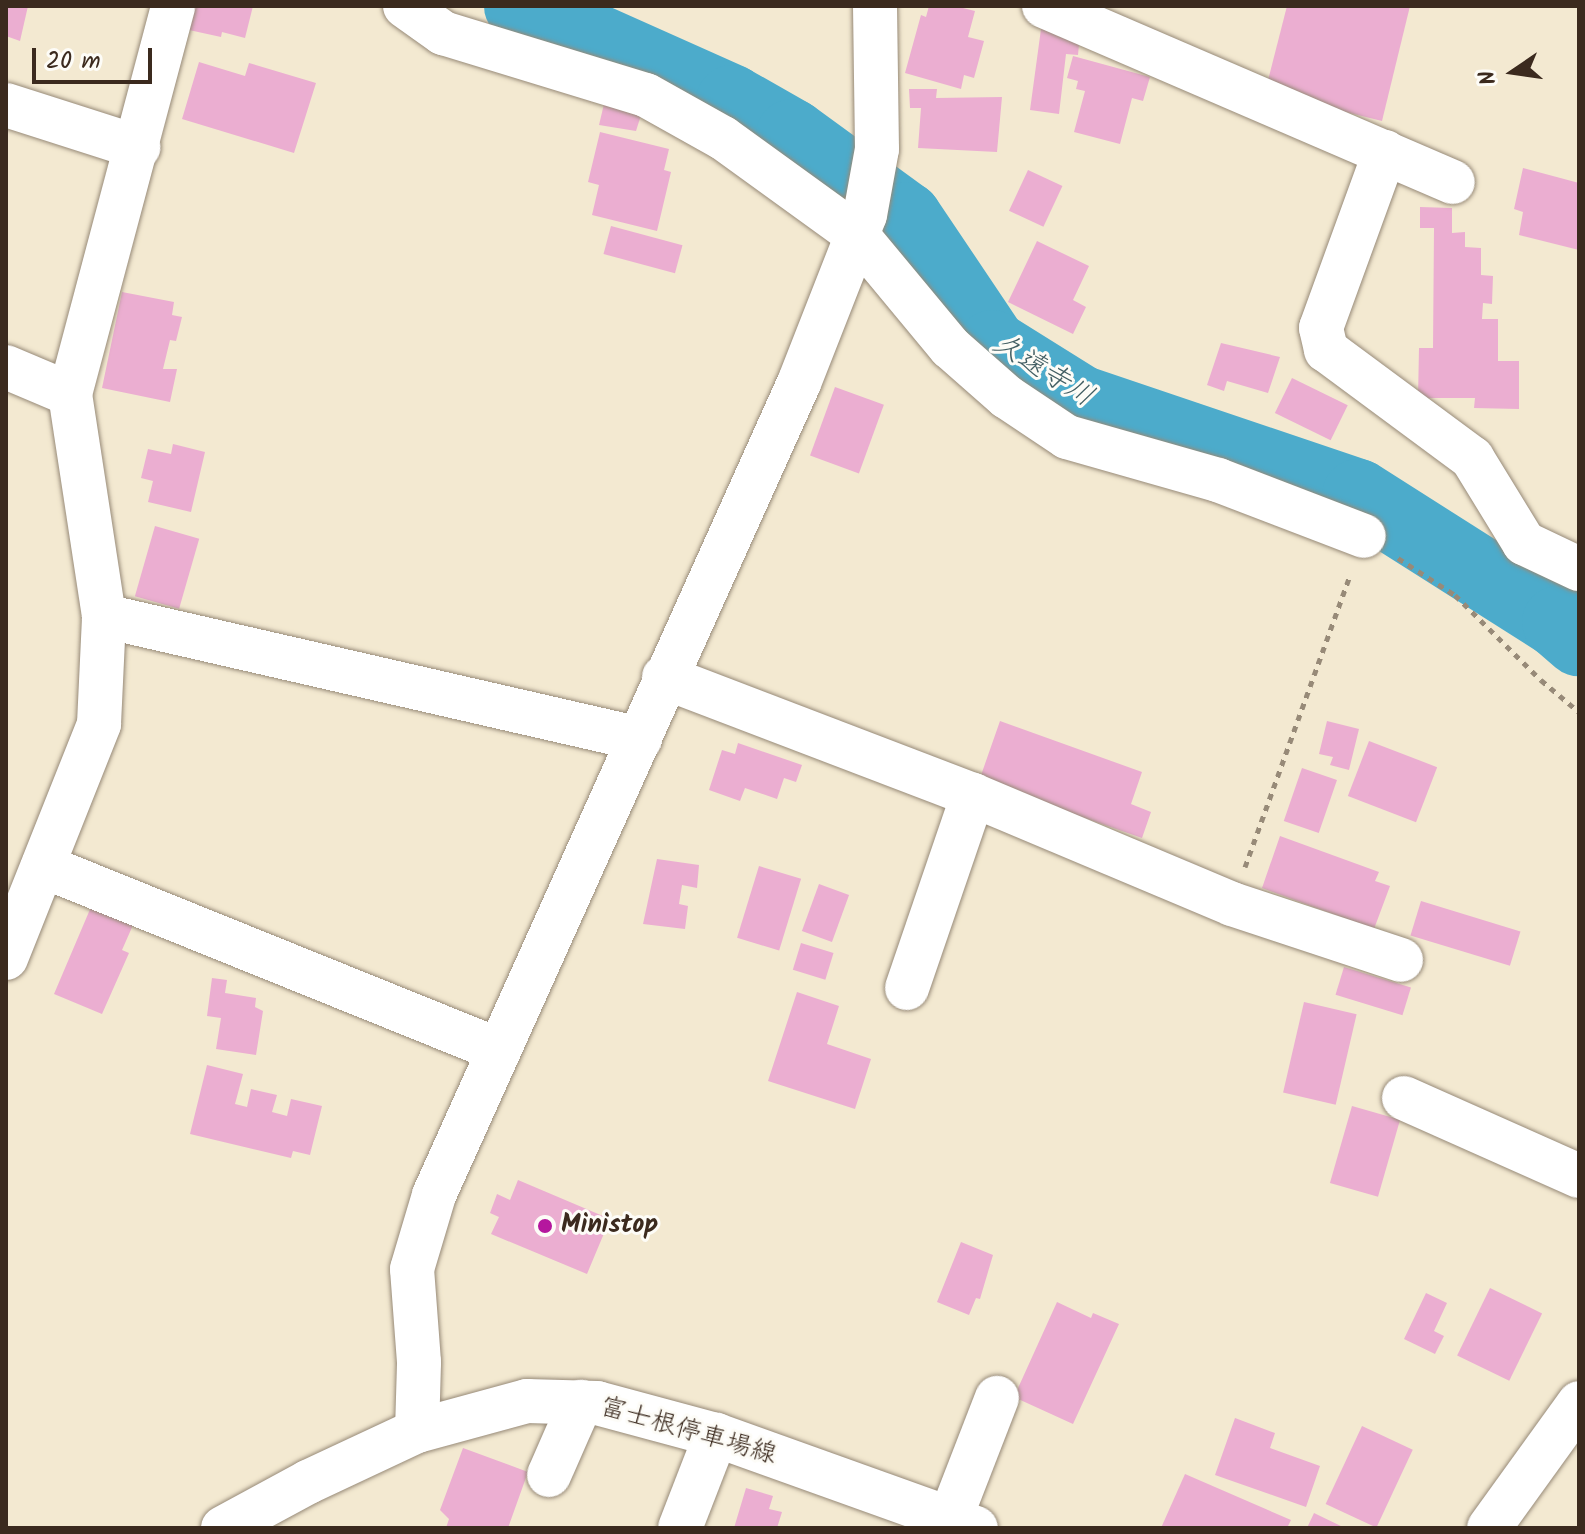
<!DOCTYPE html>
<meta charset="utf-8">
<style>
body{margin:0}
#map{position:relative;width:1585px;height:1534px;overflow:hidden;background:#f3e9d1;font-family:Kalam,"Klee One",sans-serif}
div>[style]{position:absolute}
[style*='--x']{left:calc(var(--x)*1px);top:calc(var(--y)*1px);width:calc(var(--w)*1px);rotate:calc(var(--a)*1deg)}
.river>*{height:72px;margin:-36px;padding:0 36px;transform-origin:36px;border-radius:36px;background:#4cabcb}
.building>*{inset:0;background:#ebaed1;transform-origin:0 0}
.path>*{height:5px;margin-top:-2.5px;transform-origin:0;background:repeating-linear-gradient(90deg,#978a78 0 6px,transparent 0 12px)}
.roads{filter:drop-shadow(0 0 2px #978a78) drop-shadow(0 0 2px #978a78)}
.minor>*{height:44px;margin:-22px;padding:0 22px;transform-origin:22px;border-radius:22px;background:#fff}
.major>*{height:44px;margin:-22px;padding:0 22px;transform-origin:22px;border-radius:22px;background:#fff}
.dots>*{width:22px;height:22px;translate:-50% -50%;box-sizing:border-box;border:4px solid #fdfcf7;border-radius:50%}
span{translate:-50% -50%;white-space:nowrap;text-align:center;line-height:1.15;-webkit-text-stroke:6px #fdfcf7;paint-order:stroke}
.poi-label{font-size:26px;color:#3b2a1e;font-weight:700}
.left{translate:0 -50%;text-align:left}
.street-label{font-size:26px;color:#3b2a1e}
.water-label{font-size:28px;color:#425e63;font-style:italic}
.frame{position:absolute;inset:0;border:8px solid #3b2a1e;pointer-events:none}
.north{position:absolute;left:1473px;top:32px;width:80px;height:80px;-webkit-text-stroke:6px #fdfcf7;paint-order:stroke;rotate:257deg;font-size:22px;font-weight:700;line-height:32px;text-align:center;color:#3b2a1e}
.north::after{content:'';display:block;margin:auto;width:28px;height:36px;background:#3b2a1e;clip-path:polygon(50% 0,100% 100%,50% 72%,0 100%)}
.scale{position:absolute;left:32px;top:48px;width:120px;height:36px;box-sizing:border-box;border:4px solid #3b2a1e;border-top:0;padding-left:10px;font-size:24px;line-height:28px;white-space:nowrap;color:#3b2a1e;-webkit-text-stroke:6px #fdfcf7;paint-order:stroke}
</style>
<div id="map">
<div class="river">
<i style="--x:520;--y:6;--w:232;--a:24.1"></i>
<i style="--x:732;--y:101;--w:69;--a:29.5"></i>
<i style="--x:792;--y:135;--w:141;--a:36.1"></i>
<i style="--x:906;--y:218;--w:154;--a:56.1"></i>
<i style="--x:992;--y:346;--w:104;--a:32"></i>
<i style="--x:1080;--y:401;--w:293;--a:18.7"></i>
<i style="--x:1358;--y:495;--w:237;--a:32.4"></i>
<i style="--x:1558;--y:622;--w:28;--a:41"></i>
</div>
<div class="building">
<i style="clip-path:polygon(6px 6px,28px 6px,20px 41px,6px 36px)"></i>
<i style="clip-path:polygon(194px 6px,253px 6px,245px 38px,222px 32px,221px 37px,189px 30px)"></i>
<i style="clip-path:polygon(929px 6px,955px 6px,975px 11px,968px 37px,984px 41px,974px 78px,964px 75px,961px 89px,905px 73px,921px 15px,926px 17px)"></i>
<i style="clip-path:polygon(1287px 6px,1410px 6px,1382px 121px,1265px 92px)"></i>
<i style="clip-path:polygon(1041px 29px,1080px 34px,1078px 55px,1066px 54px,1059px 114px,1030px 110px)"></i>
<i style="clip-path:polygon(1073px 56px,1150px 77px,1143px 101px,1132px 98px,1120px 144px,1074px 132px,1085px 91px,1076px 89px,1078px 81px,1067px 78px)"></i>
<i style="clip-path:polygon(199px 62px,245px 76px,249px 63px,316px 83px,294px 153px,182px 119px)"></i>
<i style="clip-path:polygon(909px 89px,937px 89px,936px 98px,1002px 97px,997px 152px,918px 148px,921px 108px,910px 108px)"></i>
<i style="clip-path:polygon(604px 104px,641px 115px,636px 131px,599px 125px)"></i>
<i style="clip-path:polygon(600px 132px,669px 149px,664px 170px,671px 172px,657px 231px,592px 215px,599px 185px,588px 182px)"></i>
<i style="clip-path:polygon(1523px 168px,1579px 183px,1579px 250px,1519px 235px,1523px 212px,1514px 209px)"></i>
<i style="left:1028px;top:170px;width:38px;height:45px;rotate:25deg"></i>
<i style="clip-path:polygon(1420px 207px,1452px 208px,1452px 233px,1465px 232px,1465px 247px,1481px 248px,1481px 275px,1493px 276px,1492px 304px,1483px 303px,1482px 319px,1498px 319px,1498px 361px,1519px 361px,1519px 409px,1474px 408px,1475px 398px,1418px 398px,1419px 348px,1433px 348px,1434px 228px,1420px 228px)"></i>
<i style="left:611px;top:226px;width:74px;height:29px;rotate:15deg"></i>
<i style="clip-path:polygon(1037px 241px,1089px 266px,1073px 300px,1086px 307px,1073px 334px,1008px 302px)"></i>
<i style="clip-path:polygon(122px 292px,174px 302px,172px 315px,182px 317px,176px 341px,170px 340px,163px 369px,177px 369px,170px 402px,102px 388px)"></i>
<i style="clip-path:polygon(1221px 343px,1280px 357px,1268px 393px,1227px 381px,1224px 391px,1207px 385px)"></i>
<i style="left:1292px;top:378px;width:62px;height:39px;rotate:26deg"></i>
<i style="left:835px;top:387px;width:52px;height:73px;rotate:20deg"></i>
<i style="clip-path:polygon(173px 444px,205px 452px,191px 512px,148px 502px,153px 481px,141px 478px,148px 449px,171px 454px)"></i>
<i style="left:155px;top:526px;width:46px;height:73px;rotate:16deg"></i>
<i style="clip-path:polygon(1000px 721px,1142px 772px,1131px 804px,1151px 812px,1142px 838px,979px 781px)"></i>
<i style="clip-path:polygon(1327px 721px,1359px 729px,1349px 770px,1330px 765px,1333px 757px,1319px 754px)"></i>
<i style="left:1369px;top:741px;width:73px;height:59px;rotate:21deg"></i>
<i style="clip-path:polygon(738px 743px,802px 765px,796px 782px,784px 778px,777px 799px,745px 788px,740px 801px,709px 790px,722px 750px,735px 754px)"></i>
<i style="left:1302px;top:768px;width:37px;height:56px;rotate:19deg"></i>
<i style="clip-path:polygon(1280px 836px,1379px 872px,1375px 881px,1390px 886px,1374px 929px,1262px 888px)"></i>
<i style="clip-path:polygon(657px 859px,699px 865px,697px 888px,682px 885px,679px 904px,688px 906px,685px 929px,643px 924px)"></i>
<i style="left:759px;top:866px;width:44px;height:75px;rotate:17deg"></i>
<i style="left:819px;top:884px;width:32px;height:50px;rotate:20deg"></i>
<i style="left:1421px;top:901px;width:104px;height:36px;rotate:17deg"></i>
<i style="clip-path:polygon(91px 907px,133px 925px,122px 950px,129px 953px,102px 1014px,54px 994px)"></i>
<i style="left:801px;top:943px;width:34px;height:28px;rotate:17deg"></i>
<i style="left:1344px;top:967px;width:70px;height:29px;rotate:17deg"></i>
<i style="clip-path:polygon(212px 978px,227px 980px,225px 993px,256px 998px,255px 1007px,263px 1011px,256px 1055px,216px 1049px,221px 1018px,207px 1016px)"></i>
<i style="clip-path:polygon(797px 992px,839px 1006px,827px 1044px,871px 1059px,855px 1109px,768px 1081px)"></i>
<i style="left:1304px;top:1002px;width:54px;height:93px;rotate:13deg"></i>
<i style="clip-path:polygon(207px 1065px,243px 1074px,235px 1104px,247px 1107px,251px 1089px,277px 1095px,272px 1112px,287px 1116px,291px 1099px,322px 1106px,310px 1155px,293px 1151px,291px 1158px,190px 1134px)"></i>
<i style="left:1352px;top:1106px;width:50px;height:80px;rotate:16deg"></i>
<i style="clip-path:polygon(518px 1180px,610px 1219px,587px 1274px,491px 1234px,499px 1217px,490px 1213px,497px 1194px,510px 1200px)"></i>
<i style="clip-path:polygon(961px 1242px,993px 1255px,980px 1299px,976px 1298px,969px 1315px,937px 1302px)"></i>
<i style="left:1490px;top:1288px;width:58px;height:75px;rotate:26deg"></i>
<i style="clip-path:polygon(1426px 1293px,1447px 1303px,1434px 1331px,1444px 1336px,1435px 1354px,1404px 1339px)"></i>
<i style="clip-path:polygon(1057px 1302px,1091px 1318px,1093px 1313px,1119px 1324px,1073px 1424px,1014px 1397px)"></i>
<i style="clip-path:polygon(1235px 1418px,1275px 1433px,1270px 1448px,1320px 1466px,1306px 1507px,1215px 1475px)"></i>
<i style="left:1362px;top:1426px;width:56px;height:86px;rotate:25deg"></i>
<i style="clip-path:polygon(463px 1448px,528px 1472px,508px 1528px,446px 1528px,449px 1519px,440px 1510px)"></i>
<i style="clip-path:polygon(1185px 1474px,1291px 1520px,1287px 1528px,1161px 1528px)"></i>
<i style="clip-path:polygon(746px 1488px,773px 1496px,769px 1509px,782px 1512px,777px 1528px,734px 1528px)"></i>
<i style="clip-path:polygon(1314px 1513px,1345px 1528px,1307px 1528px)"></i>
</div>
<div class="path">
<i style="--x:1398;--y:558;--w:68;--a:33"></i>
<i style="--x:1455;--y:595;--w:121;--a:44.7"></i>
<i style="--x:1541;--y:680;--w:50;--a:40.1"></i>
<i style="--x:1245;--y:867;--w:310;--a:-70.2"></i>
</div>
<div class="roads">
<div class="minor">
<i style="--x:405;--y:6;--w:47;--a:35.4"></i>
<i style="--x:443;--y:33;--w:212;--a:17"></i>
<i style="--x:646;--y:95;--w:88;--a:29.2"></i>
<i style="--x:723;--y:138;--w:165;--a:35.9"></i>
<i style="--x:857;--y:235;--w:146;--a:50.3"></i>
<i style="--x:950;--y:347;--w:76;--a:41.3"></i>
<i style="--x:1007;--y:397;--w:72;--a:33.7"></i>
<i style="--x:1067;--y:437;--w:157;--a:15.9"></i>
<i style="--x:1218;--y:480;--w:156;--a:21"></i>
<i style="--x:1044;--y:6;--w:445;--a:23.3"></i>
<i style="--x:6;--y:105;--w:139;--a:17.7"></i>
<i style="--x:1385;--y:152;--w:187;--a:110"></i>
<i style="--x:1321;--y:328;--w:23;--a:77"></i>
<i style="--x:1326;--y:350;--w:182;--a:36.5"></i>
<i style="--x:1472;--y:458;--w:100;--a:58.5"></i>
<i style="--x:1524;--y:543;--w:61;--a:25.3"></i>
<i style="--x:6;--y:367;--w:69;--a:22.9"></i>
<i style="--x:70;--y:394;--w:225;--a:81.3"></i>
<i style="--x:70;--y:394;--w:401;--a:-75.1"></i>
<i style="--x:664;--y:677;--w:331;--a:20.9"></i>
<i style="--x:973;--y:795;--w:281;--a:22.8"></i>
<i style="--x:1232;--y:904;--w:178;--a:18.3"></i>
<i style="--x:43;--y:866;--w:492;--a:22"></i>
<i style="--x:6;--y:958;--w:252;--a:-68.3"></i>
<i style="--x:99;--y:724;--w:108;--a:-87.3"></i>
<i style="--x:104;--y:616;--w:550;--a:12.92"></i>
<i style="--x:907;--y:988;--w:204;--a:-71.1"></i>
<i style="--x:1404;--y:1098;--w:192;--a:24"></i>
<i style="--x:417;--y:1431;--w:69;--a:-88.3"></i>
<i style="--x:419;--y:1362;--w:93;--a:-94.3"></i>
<i style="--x:412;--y:1269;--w:77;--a:-73.4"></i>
<i style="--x:434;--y:1195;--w:890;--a:-65.8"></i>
<i style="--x:799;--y:383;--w:180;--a:-68.6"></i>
<i style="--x:865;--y:215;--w:67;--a:-79.7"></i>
<i style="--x:877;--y:149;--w:143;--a:-90.8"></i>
<i style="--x:549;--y:1475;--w:80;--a:-66.3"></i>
<i style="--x:950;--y:1519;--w:130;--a:-68.8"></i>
<i style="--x:680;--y:1528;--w:100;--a:-68.8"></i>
<i style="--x:1489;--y:1528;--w:154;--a:-54.2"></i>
</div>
<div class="major">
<i style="--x:223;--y:1528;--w:97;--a:-28.4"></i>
<i style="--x:308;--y:1482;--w:120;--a:-25.1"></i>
<i style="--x:417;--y:1431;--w:114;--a:-15.3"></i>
<i style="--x:527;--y:1401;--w:70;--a:1.6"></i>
<i style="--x:597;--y:1403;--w:123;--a:15.1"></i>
<i style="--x:716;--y:1435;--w:276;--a:19.7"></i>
</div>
</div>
<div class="dots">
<i style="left:545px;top:1226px;background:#b5179e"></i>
</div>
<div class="poi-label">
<span class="left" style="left:561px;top:1226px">Ministop</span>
</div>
<div class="street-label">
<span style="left:688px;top:1432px;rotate:16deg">富士根停車場線</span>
</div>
<div class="water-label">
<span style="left:1043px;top:371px;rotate:32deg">久遠寺川</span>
</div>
<div class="frame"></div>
<div class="north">N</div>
<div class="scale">20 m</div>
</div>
